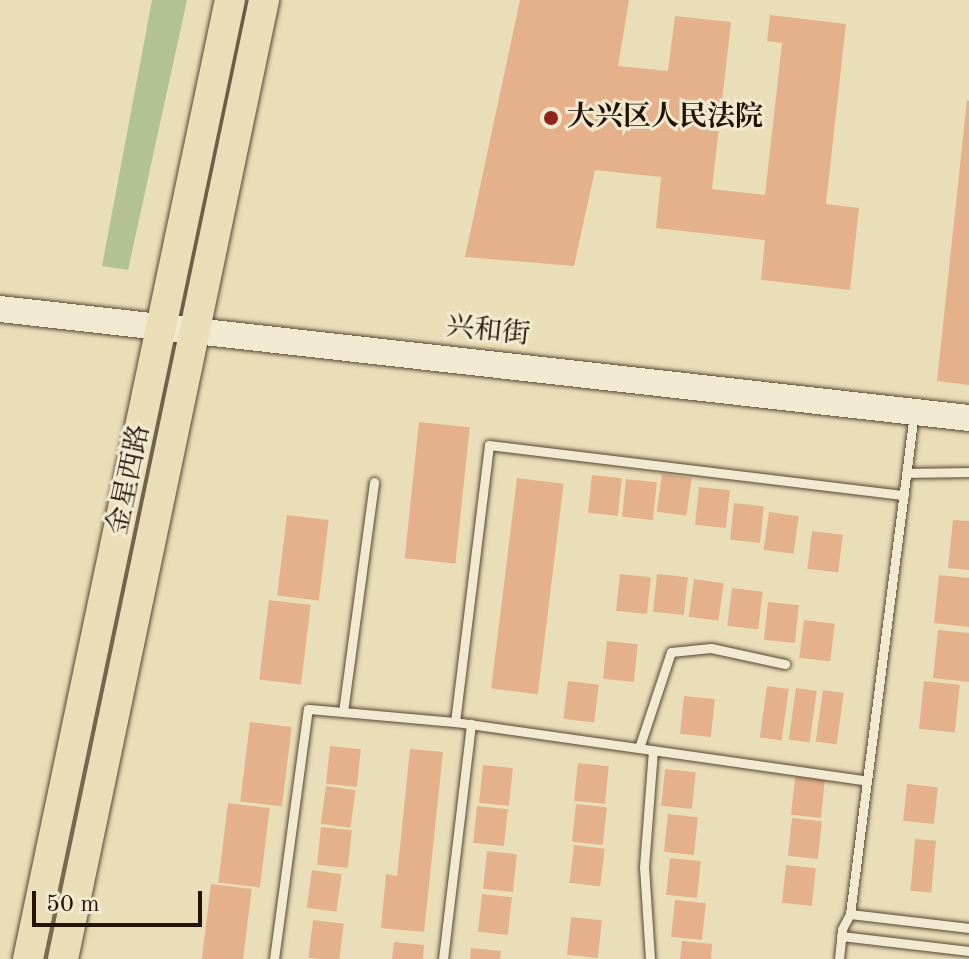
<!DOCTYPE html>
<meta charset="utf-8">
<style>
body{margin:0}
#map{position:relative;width:969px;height:959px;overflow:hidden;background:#eadeb8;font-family:"Old Standard TT","Noto Serif SC",serif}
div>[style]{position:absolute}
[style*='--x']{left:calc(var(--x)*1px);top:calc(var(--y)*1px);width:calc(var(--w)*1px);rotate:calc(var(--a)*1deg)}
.green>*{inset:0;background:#b2c293}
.building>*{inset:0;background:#e4b18b;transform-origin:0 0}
.roads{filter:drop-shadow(0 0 2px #564532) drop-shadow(0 0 2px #564532)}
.lane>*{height:9px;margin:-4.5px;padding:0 4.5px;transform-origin:4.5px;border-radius:4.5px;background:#f1ead1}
.secondary>*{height:26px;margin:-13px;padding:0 13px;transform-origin:13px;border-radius:13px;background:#f1ead1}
.primary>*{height:30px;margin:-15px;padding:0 15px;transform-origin:15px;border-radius:15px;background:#eadeb8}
.dots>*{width:22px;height:22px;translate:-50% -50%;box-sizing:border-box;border:4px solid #f1ead1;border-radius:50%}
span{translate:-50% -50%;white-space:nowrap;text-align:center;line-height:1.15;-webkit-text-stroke:6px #f1ead1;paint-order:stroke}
.poi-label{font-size:28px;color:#241205;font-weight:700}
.left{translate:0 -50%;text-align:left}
.street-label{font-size:28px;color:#241205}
.scale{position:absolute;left:32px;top:891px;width:170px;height:36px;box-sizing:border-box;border:4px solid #241205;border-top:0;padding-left:10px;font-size:24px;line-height:28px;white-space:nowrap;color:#241205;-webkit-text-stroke:6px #f1ead1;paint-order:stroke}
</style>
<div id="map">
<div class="green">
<i style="clip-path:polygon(152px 0,187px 0,128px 270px,102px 266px)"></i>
</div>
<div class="building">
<i style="clip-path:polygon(520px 0,629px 0,618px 66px,668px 71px,675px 16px,731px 22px,712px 189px,765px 195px,782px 43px,767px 41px,770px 15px,846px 24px,826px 204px,859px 208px,850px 290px,761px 280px,765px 240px,656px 228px,661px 177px,595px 170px,574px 266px,465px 257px)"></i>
<i style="clip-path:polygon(967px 100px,969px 101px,969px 385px,937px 381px)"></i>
<i style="left:419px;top:422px;width:51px;height:137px;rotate:6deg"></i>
<i style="left:662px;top:474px;width:30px;height:38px;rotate:8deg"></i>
<i style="left:592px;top:475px;width:30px;height:38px;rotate:6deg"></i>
<i style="left:517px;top:478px;width:47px;height:212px;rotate:7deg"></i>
<i style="left:626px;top:479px;width:31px;height:38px;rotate:6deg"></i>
<i style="left:699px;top:487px;width:31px;height:38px;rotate:6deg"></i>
<i style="left:734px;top:503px;width:30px;height:37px;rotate:6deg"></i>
<i style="left:769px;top:512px;width:30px;height:38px;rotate:8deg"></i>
<i style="left:287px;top:515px;width:42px;height:81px;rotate:7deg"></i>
<i style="clip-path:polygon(953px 520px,969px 521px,969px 570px,948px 568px)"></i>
<i style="left:812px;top:531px;width:31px;height:38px;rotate:7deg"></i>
<i style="left:620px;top:574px;width:31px;height:37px;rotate:6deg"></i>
<i style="left:657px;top:574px;width:31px;height:38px;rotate:6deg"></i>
<i style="clip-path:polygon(939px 575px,969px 578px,969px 627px,934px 623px)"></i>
<i style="left:694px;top:579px;width:30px;height:38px;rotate:8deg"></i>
<i style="left:732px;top:588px;width:31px;height:38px;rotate:7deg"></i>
<i style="left:269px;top:600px;width:42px;height:80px;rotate:7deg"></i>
<i style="left:768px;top:602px;width:31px;height:38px;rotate:6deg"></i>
<i style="left:804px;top:620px;width:31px;height:38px;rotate:7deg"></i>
<i style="clip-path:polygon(938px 630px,969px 633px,969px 682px,933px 678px)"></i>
<i style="left:607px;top:641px;width:31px;height:38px;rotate:6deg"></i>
<i style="left:568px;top:681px;width:31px;height:38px;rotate:7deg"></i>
<i style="left:924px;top:681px;width:36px;height:48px;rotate:6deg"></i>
<i style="left:767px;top:686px;width:22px;height:52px;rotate:8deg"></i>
<i style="left:796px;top:688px;width:21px;height:52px;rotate:8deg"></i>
<i style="left:823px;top:690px;width:21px;height:52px;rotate:8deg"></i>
<i style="left:684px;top:696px;width:31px;height:38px;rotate:6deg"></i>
<i style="left:250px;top:722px;width:42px;height:80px;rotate:7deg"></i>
<i style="left:330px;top:746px;width:31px;height:38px;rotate:6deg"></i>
<i style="clip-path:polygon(410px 749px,443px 752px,424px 932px,381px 928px,386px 874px,397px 876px)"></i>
<i style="left:578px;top:763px;width:31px;height:38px;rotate:6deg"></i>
<i style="left:483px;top:765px;width:30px;height:38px;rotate:6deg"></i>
<i style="left:665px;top:769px;width:31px;height:37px;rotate:6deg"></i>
<i style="left:795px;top:777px;width:30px;height:38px;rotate:6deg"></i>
<i style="left:907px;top:784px;width:31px;height:37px;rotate:6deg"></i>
<i style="left:326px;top:786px;width:30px;height:38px;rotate:8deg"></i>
<i style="left:228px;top:803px;width:42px;height:80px;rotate:7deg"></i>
<i style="left:576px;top:804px;width:31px;height:38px;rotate:6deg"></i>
<i style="left:477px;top:806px;width:31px;height:37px;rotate:6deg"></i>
<i style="left:668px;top:814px;width:30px;height:38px;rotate:6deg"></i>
<i style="left:792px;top:818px;width:30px;height:38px;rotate:6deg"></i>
<i style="left:321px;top:827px;width:31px;height:38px;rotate:6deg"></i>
<i style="left:915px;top:839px;width:21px;height:52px;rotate:5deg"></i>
<i style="left:574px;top:845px;width:31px;height:38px;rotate:7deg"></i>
<i style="left:487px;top:851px;width:30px;height:38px;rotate:6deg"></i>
<i style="left:670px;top:858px;width:31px;height:37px;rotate:6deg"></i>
<i style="left:786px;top:865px;width:30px;height:38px;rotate:6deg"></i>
<i style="left:312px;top:870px;width:30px;height:38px;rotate:8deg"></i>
<i style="left:211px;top:884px;width:41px;height:76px;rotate:7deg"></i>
<i style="left:482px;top:894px;width:30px;height:38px;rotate:6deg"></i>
<i style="left:675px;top:900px;width:31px;height:37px;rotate:6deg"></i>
<i style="left:571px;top:917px;width:31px;height:38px;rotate:6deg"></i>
<i style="left:313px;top:920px;width:31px;height:38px;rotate:7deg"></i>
<i style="clip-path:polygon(682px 941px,712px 944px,711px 959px,680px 959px)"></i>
<i style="clip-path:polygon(394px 942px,424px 945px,423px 959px,392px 959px)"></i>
<i style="clip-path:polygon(471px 948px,501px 951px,500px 959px,470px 959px)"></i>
</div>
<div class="roads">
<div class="lane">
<i style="--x:914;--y:413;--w:505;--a:97.28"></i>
<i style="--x:850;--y:914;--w:120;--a:6.7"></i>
<i style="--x:906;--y:473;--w:63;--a:-0.9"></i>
<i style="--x:343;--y:712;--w:232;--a:-82.3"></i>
<i style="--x:455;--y:722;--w:279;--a:-83"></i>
<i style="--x:489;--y:445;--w:418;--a:6.9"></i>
<i style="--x:639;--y:748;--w:101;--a:-71.6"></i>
<i style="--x:671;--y:652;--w:40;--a:-5.7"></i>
<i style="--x:711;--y:648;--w:76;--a:12.2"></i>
<i style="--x:841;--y:936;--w:129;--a:6.7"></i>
<i style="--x:274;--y:959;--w:252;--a:-82.3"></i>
<i style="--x:308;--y:709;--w:148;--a:5.1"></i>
<i style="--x:455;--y:722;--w:416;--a:8.1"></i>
<i style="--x:443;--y:959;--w:237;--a:-83.2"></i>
<i style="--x:650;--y:959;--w:92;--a:-93.7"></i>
<i style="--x:644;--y:867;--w:117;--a:-85.6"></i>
<i style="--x:839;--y:959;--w:30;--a:-84"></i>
<i style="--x:842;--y:929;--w:17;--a:-62"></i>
</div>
<div class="secondary">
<i style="--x:0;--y:309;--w:975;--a:6.42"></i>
</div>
<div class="primary">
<i style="--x:28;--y:959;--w:980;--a:-78.11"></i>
<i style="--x:63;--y:959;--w:980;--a:-78.16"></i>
</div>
</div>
<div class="dots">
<i style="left:551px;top:118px;background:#8f2418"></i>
</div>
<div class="poi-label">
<span class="left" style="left:567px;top:118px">大兴区人民法院</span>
</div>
<div class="street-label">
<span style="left:488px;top:332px;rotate:6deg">兴和街</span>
<span style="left:130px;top:480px;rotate:-78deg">金星西路</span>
</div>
<div class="scale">50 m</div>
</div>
